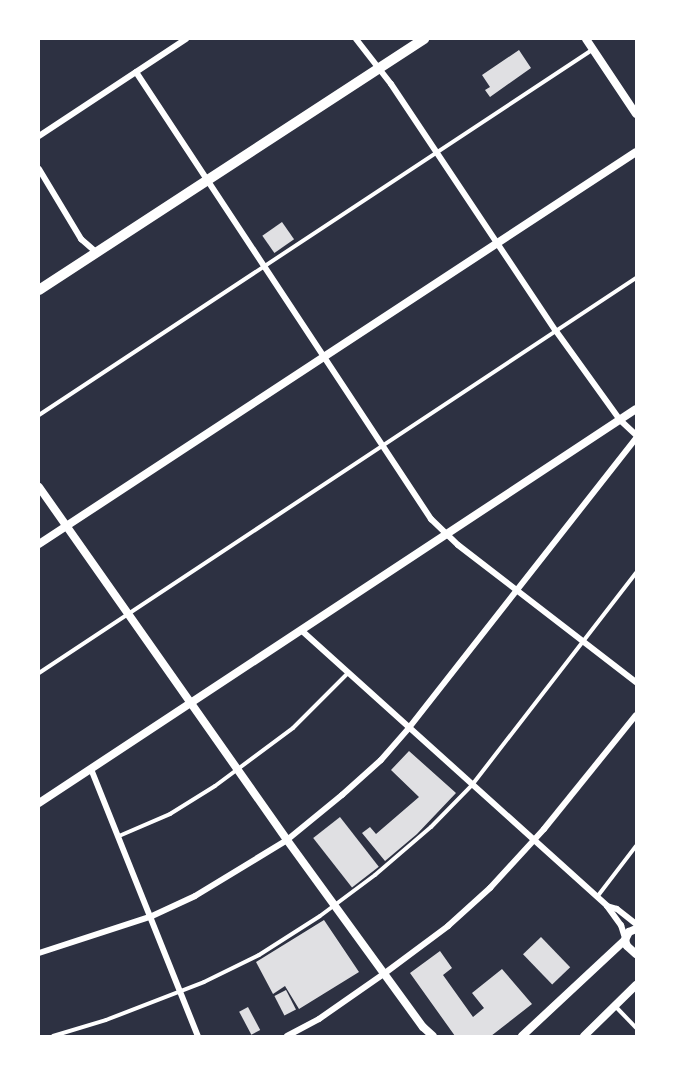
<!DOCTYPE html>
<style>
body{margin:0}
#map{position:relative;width:675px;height:1075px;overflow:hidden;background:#2d3142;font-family:"DejaVu Sans",sans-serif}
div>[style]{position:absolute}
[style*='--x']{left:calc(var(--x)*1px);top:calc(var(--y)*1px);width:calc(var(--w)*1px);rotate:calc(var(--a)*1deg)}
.building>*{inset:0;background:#e0e0e3;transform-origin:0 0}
.service>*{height:4px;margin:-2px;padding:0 2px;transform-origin:2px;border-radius:2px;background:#fff}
.minor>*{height:6px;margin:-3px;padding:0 3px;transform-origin:3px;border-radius:3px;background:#fff}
.tertiary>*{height:8px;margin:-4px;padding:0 4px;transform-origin:4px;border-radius:4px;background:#fff}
.primary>*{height:10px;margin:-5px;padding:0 5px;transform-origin:5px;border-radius:5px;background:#fff}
span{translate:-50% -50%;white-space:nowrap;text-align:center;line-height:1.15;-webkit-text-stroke:6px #fff;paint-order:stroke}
.frame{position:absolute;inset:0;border:40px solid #fff;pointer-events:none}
</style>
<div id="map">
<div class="building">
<i style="clip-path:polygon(519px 50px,531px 68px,490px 97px,485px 90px,490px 87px,482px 75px)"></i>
<i style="left:282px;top:222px;width:21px;height:24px;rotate:55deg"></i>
<i style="clip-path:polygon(409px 751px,456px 793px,417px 834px,385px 861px,362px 833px,370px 827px,376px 834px,419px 797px,391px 770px)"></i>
<i style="left:340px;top:817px;width:63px;height:34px;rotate:52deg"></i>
<i style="clip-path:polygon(324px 920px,359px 972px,299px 1009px,285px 986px,273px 994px,256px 962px)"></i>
<i style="left:541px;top:937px;width:42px;height:25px;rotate:46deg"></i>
<i style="clip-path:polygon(440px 951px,452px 968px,443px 975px,473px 1017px,484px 1008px,472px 993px,502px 969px,532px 1004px,491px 1036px,455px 1036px,410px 973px)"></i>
<i style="left:286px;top:990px;width:22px;height:13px;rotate:63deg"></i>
<i style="left:248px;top:1007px;width:26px;height:10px;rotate:62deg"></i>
</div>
<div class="service">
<i style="--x:39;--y:415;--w:663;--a:-33.43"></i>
<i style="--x:39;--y:673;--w:716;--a:-33.49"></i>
<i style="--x:119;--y:836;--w:56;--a:-23.3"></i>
<i style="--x:170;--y:814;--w:53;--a:-31.9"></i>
<i style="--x:215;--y:786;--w:97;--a:-36.6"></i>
<i style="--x:293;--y:728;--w:76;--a:-45"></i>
<i style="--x:597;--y:897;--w:64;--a:-52.6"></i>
<i style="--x:616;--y:1007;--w:29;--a:46"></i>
<i style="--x:53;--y:1036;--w:55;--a:-16.8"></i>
<i style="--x:106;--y:1020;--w:105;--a:-21.2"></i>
<i style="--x:204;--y:982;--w:61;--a:-26.1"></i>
<i style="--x:259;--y:955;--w:72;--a:-32.6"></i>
<i style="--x:320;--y:916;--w:69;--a:-36.7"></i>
<i style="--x:375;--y:875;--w:74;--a:-40.6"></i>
<i style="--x:431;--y:827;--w:59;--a:-45.7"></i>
<i style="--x:472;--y:785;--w:268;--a:-52.3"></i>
</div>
<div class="minor">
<i style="--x:356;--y:39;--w:57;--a:52.1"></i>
<i style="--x:391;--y:84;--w:297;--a:56.3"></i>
<i style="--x:556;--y:331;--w:110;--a:54.3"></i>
<i style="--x:620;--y:420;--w:22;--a:43"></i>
<i style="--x:136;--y:72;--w:536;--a:56.58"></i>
<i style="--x:431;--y:519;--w:37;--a:44"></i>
<i style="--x:458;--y:545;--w:225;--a:37.6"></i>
<i style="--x:39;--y:136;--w:176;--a:-33.4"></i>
<i style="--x:39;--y:169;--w:82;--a:59"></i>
<i style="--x:81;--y:239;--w:21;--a:41"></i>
<i style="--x:301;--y:630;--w:412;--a:42"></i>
<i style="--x:607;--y:906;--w:24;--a:54"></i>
<i style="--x:621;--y:925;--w:14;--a:73"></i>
<i style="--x:91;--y:769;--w:288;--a:68.2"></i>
<i style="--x:607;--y:906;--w:10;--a:17"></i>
<i style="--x:617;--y:909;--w:24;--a:38"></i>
<i style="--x:39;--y:953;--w:119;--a:-18.1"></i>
<i style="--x:152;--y:916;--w:47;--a:-24.9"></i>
<i style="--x:195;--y:896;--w:108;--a:-31.3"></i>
<i style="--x:287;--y:840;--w:71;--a:-39.3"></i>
<i style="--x:342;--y:795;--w:52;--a:-41.9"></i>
<i style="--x:381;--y:760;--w:41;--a:-48.9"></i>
<i style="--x:408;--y:729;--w:370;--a:-51.9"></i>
<i style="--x:287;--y:1036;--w:36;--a:-28"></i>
<i style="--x:319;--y:1019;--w:80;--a:-34.9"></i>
<i style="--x:385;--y:973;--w:79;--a:-36.7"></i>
<i style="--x:448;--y:926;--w:57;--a:-42.1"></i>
<i style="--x:490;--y:888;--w:80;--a:-47.5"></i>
<i style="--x:544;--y:829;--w:146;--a:-51.1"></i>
</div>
<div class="tertiary">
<i style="--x:586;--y:39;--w:90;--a:56.3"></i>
<i style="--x:39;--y:487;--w:431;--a:54.9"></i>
<i style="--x:287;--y:840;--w:231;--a:54"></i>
<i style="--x:423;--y:1027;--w:13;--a:42"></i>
<i style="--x:39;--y:544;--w:714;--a:-33.29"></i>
<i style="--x:39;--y:803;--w:715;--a:-33.42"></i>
<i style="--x:636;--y:929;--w:8;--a:157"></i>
<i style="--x:629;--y:932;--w:9;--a:117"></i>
<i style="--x:625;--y:940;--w:6;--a:72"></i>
<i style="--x:627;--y:946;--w:12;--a:42"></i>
<i style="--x:522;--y:1036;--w:141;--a:-43"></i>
<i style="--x:584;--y:1036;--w:73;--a:-44.4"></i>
</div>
<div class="primary">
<i style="--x:39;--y:290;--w:460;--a:-33.1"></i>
</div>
<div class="frame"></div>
</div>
